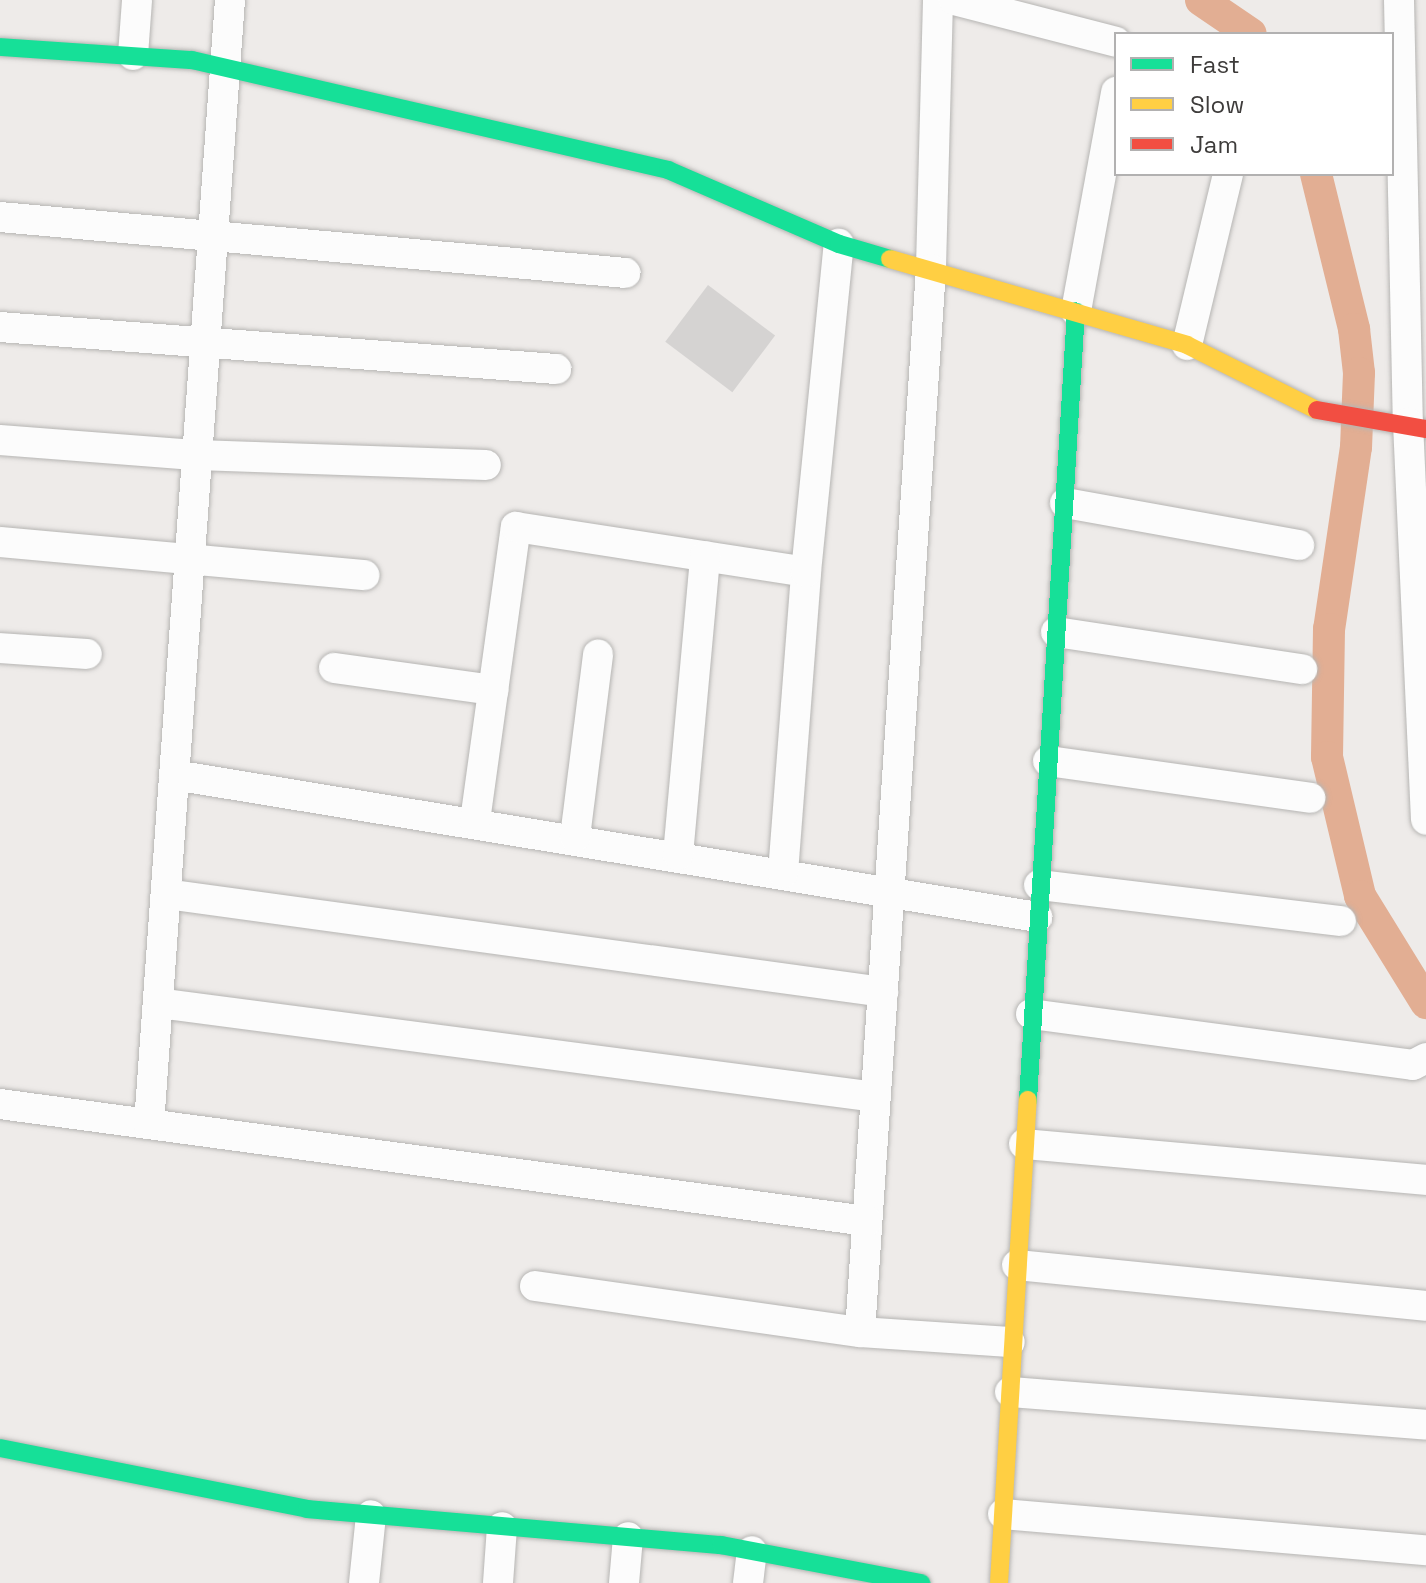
<!DOCTYPE html>
<style>
body{margin:0}
#map{position:relative;width:1426px;height:1583px;overflow:hidden;background:#eeebe9;font-family:"Space Grotesk",sans-serif}
div>[style]{position:absolute}
[style*='--x']{left:calc(var(--x)*1px);top:calc(var(--y)*1px);width:calc(var(--w)*1px);rotate:calc(var(--a)*1deg)}
.canal>*{height:32px;margin:-16px;padding:0 16px;transform-origin:16px;border-radius:16px;background:#e2ae93}
.building>*{inset:0;background:#d5d3d2;transform-origin:0 0}
.roads{filter:drop-shadow(0 0 2px #b6b5b3) drop-shadow(0 0 2px #b6b5b3)}
.street>*{height:30px;margin:-15px;padding:0 15px;transform-origin:15px;border-radius:15px;background:#fcfcfc}
.fast>*{height:18px;margin:-9px;padding:0 9px;transform-origin:9px;border-radius:9px;background:#16e098}
.slow>*{height:18px;margin:-9px;padding:0 9px;transform-origin:9px;border-radius:9px;background:#ffcf43}
.jam>*{height:18px;margin:-9px;padding:0 9px;transform-origin:9px;border-radius:9px;background:#f24e42}
span{translate:-50% -50%;white-space:nowrap;text-align:center;line-height:1.15;-webkit-text-stroke:6px #fff;paint-order:stroke}
.legend{position:absolute;left:1114px;top:32px;width:280px;height:144px;box-sizing:border-box;background:#fff;border:2px solid #b2b1b1;margin:0;padding:10px 14px;list-style:none;font-size:24px;color:#3e3c3b}
.legend li{display:flex;align-items:center;gap:16px;height:40px}
.legend b{width:40px;border:2px solid #b2b1b1}
</style>
<div id="map">
<div class="canal">
<i style="--x:1201;--y:0;--w:60;--a:34.2"></i>
<i style="--x:1316;--y:174;--w:160;--a:76.2"></i>
<i style="--x:1354;--y:329;--w:44;--a:83.5"></i>
<i style="--x:1359;--y:373;--w:74;--a:92.3"></i>
<i style="--x:1356;--y:447;--w:184;--a:98.4"></i>
<i style="--x:1329;--y:629;--w:128;--a:90.9"></i>
<i style="--x:1327;--y:757;--w:143;--a:76.6"></i>
<i style="--x:1360;--y:896;--w:126;--a:58.3"></i>
</div>
<div class="building">
<i style="left:708px;top:285px;width:84px;height:71px;rotate:37deg"></i>
</div>
<div class="roads">
<div class="street">
<i style="--x:938;--y:0;--w:269;--a:91.5"></i>
<i style="--x:931;--y:269;--w:1065;--a:93.82"></i>
<i style="--x:860;--y:1332;--w:150;--a:3.8"></i>
<i style="--x:954;--y:0;--w:167;--a:14.5"></i>
<i style="--x:1399;--y:0;--w:423;--a:88.8"></i>
<i style="--x:1408;--y:423;--w:397;--a:87.4"></i>
<i style="--x:133;--y:55;--w:55;--a:-85.8"></i>
<i style="--x:0;--y:217;--w:628;--a:5.11"></i>
<i style="--x:1076;--y:311;--w:223;--a:-79.6"></i>
<i style="--x:0;--y:327;--w:558;--a:4.32"></i>
<i style="--x:1187;--y:345;--w:176;--a:-76.5"></i>
<i style="--x:0;--y:440;--w:198;--a:4.4"></i>
<i style="--x:197;--y:455;--w:289;--a:2"></i>
<i style="--x:1065;--y:503;--w:238;--a:10.2"></i>
<i style="--x:0;--y:542;--w:366;--a:5.2"></i>
<i style="--x:1056;--y:632;--w:249;--a:8.6"></i>
<i style="--x:0;--y:648;--w:87;--a:3.9"></i>
<i style="--x:334;--y:668;--w:161;--a:7.9"></i>
<i style="--x:1048;--y:761;--w:265;--a:8"></i>
<i style="--x:174;--y:775;--w:875;--a:9.34"></i>
<i style="--x:475;--y:821;--w:297;--a:-82.1"></i>
<i style="--x:516;--y:527;--w:293;--a:8.8"></i>
<i style="--x:575;--y:837;--w:184;--a:-82.8"></i>
<i style="--x:678;--y:855;--w:300;--a:-84.8"></i>
<i style="--x:783;--y:873;--w:302;--a:-85.6"></i>
<i style="--x:806;--y:572;--w:330;--a:-84.3"></i>
<i style="--x:1039;--y:885;--w:304;--a:6.8"></i>
<i style="--x:166;--y:894;--w:724;--a:7.78"></i>
<i style="--x:158;--y:1003;--w:723;--a:7.47"></i>
<i style="--x:1031;--y:1014;--w:385;--a:7.6"></i>
<i style="--x:1413;--y:1065;--w:15;--a:-28"></i>
<i style="--x:0;--y:1104;--w:875;--a:7.69"></i>
<i style="--x:149;--y:1124;--w:1127;--a:-85.88"></i>
<i style="--x:1024;--y:1144;--w:404;--a:5.1"></i>
<i style="--x:1017;--y:1265;--w:411;--a:5.7"></i>
<i style="--x:535;--y:1286;--w:328;--a:8.1"></i>
<i style="--x:1010;--y:1392;--w:417;--a:4.5"></i>
<i style="--x:1003;--y:1514;--w:425;--a:4.9"></i>
<i style="--x:364;--y:1583;--w:68;--a:-84.1"></i>
<i style="--x:498;--y:1583;--w:56;--a:-85.9"></i>
<i style="--x:624;--y:1583;--w:46;--a:-85"></i>
<i style="--x:748;--y:1583;--w:32;--a:-83"></i>
</div>
<div class="fast">
<i style="--x:0;--y:47;--w:192;--a:3.9"></i>
<i style="--x:192;--y:60;--w:489;--a:13"></i>
<i style="--x:668;--y:170;--w:186;--a:23.4"></i>
<i style="--x:839;--y:244;--w:53;--a:16.4"></i>
<i style="--x:1028;--y:1100;--w:790;--a:-86.52"></i>
<i style="--x:0;--y:1448;--w:313;--a:11.2"></i>
<i style="--x:307;--y:1509;--w:416;--a:5"></i>
<i style="--x:721;--y:1545;--w:204;--a:10.8"></i>
</div>
<div class="slow">
<i style="--x:890;--y:259;--w:309;--a:16.1"></i>
<i style="--x:1187;--y:345;--w:145;--a:26.6"></i>
<i style="--x:999;--y:1583;--w:484;--a:-86.6"></i>
</div>
<div class="jam">
<i style="--x:1317;--y:410;--w:111;--a:9.9"></i>
</div>
</div>
<ul class="legend">
<li><b style="height:10px;background:#16e098"></b>Fast</li>
<li><b style="height:10px;background:#ffcf43"></b>Slow</li>
<li><b style="height:10px;background:#f24e42"></b>Jam</li>
</ul>
</div>
